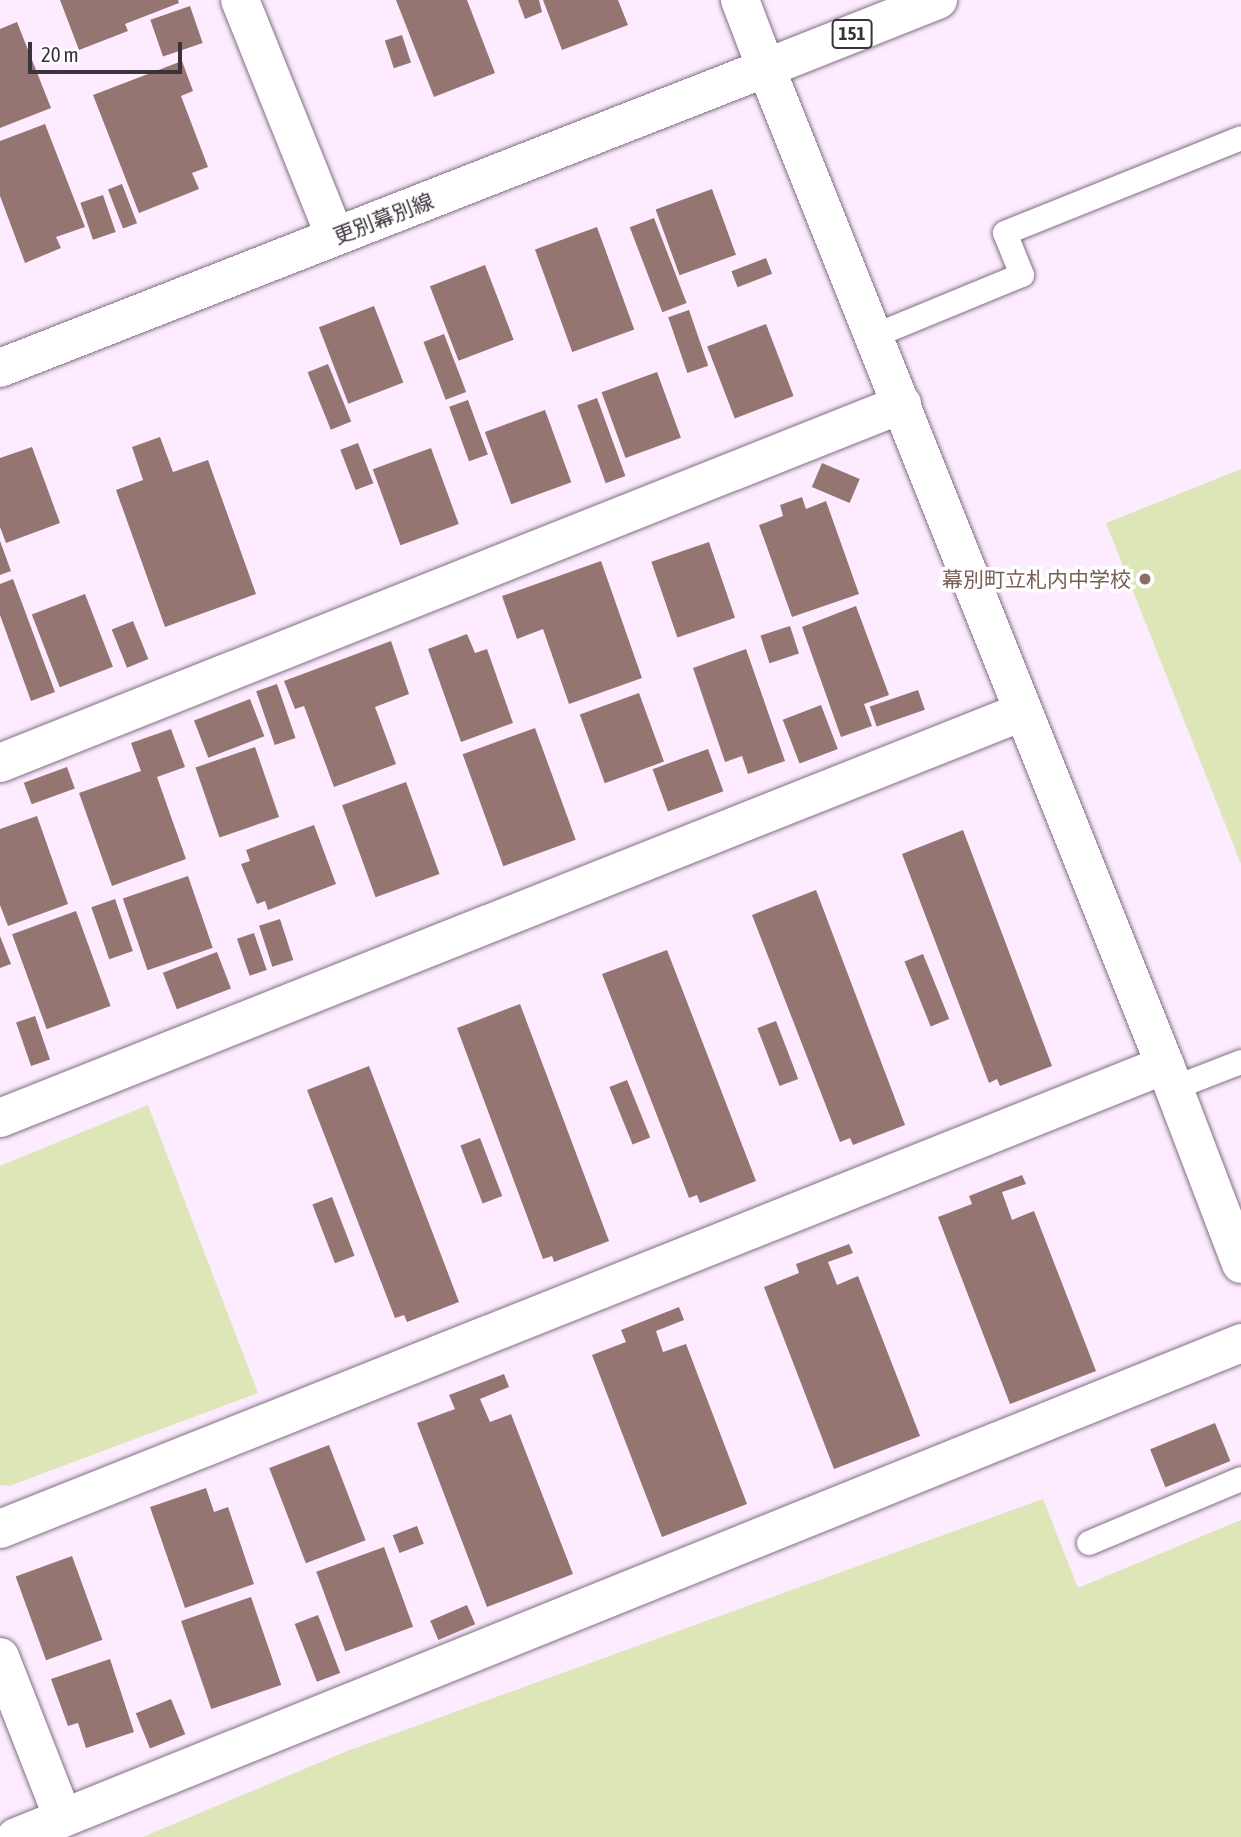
<!DOCTYPE html>
<meta charset="utf-8">
<style>
body{margin:0}
#map{position:relative;width:1241px;height:1837px;overflow:hidden;background:#fdebff;font-family:"Asap Condensed","Noto Sans JP",sans-serif}
div>[style]{position:absolute}
[style*='--x']{left:calc(var(--x)*1px);top:calc(var(--y)*1px);width:calc(var(--w)*1px);rotate:calc(var(--a)*1deg)}
.green>*{inset:0;background:#dce6b7}
.building>*{inset:0;background:#957571;transform-origin:0 0}
.roads{filter:drop-shadow(0 0 2px #826e84) drop-shadow(0 0 2px #826e84)}
.lane>*{height:24px;margin:-12px;padding:0 12px;transform-origin:12px;border-radius:12px;background:#fff}
.street>*{height:38px;margin:-19px;padding:0 19px;transform-origin:19px;border-radius:19px;background:#fff}
.secondary>*{height:38px;margin:-19px;padding:0 19px;transform-origin:19px;border-radius:19px;background:#fff}
.primary>*{height:38px;margin:-19px;padding:0 19px;transform-origin:19px;border-radius:19px;background:#fff}
.dots>*{width:19px;height:19px;translate:-50% -50%;box-sizing:border-box;border:4px solid #fff;border-radius:50%}
span{translate:-50% -50%;white-space:nowrap;text-align:center;line-height:1.15;-webkit-text-stroke:7px #fff;paint-order:stroke}
.shield-label span{padding:2px 5px;background:#fff;border:2px solid;border-radius:5px;-webkit-text-stroke-width:0}
.shield-label{font-size:19px;color:#3b323c;font-weight:700}
.street-label{font-size:21px;color:#3b323c}
.education-label{font-size:21px;color:#785e54}
.right{translate:-100% -50%;text-align:right}
.scale{position:absolute;left:28px;top:42px;width:154px;height:32px;box-sizing:border-box;border:4px solid #3b323c;border-top:0;padding-left:9px;font-size:21px;line-height:24px;white-space:nowrap;color:#3b323c;-webkit-text-stroke:5px #fff;paint-order:stroke}
</style>
<div id="map">
<div class="green">
<i style="clip-path:polygon(1241px 469px,1241px 864px,1106px 523px)"></i>
<i style="clip-path:polygon(148px 1105px,258px 1393px,9px 1486px,0 1485px,0 1166px)"></i>
<i style="clip-path:polygon(1043px 1499px,1078px 1588px,1241px 1520px,1241px 1837px,143px 1837px,347px 1751px)"></i>
</div>
<div class="building">
<i style="clip-path:polygon(60px 0,178px 0,179px 3px,125px 24px,128px 31px,79px 50px)"></i>
<i style="clip-path:polygon(396px 0,467px 0,495px 73px,434px 97px)"></i>
<i style="clip-path:polygon(518px 0,539px 0,542px 12px,525px 19px)"></i>
<i style="clip-path:polygon(543px 0,618px 0,628px 25px,562px 50px)"></i>
<i style="left:190px;top:6px;width:39px;height:42px;rotate:71deg"></i>
<i style="clip-path:polygon(17px 22px,51px 108px,0 128px,0 29px)"></i>
<i style="left:402px;top:35px;width:29px;height:18px;rotate:72deg"></i>
<i style="clip-path:polygon(182px 61px,193px 91px,181px 96px,208px 167px,192px 173px,199px 189px,139px 213px,93px 95px)"></i>
<i style="clip-path:polygon(45px 124px,85px 227px,56px 237px,61px 248px,25px 263px,0 196px,0 141px)"></i>
<i style="left:122px;top:184px;width:42px;height:15px;rotate:69deg"></i>
<i style="left:712px;top:189px;width:70px;height:60px;rotate:70deg"></i>
<i style="left:103px;top:195px;width:39px;height:24px;rotate:71deg"></i>
<i style="left:654px;top:218px;width:91px;height:26px;rotate:69deg"></i>
<i style="left:597px;top:227px;width:109px;height:66px;rotate:70deg"></i>
<i style="left:766px;top:258px;width:17px;height:37px;rotate:69deg"></i>
<i style="left:485px;top:265px;width:80px;height:59px;rotate:69deg"></i>
<i style="left:374px;top:306px;width:82px;height:59px;rotate:69deg"></i>
<i style="left:689px;top:310px;width:59px;height:22px;rotate:71deg"></i>
<i style="left:766px;top:324px;width:77px;height:63px;rotate:69deg"></i>
<i style="left:444px;top:334px;width:62px;height:22px;rotate:69deg"></i>
<i style="left:328px;top:364px;width:62px;height:22px;rotate:68deg"></i>
<i style="left:657px;top:372px;width:70px;height:59px;rotate:70deg"></i>
<i style="left:597px;top:398px;width:83px;height:21px;rotate:70deg"></i>
<i style="left:468px;top:400px;width:58px;height:20px;rotate:70deg"></i>
<i style="left:545px;top:410px;width:77px;height:64px;rotate:70deg"></i>
<i style="clip-path:polygon(160px 437px,173px 472px,208px 460px,256px 594px,165px 627px,116px 490px,143px 480px,132px 447px)"></i>
<i style="left:358px;top:443px;width:43px;height:19px;rotate:69deg"></i>
<i style="clip-path:polygon(32px 447px,60px 523px,6px 543px,0 527px,0 458px)"></i>
<i style="left:431px;top:448px;width:81px;height:62px;rotate:70deg"></i>
<i style="left:822px;top:463px;width:41px;height:26px;rotate:23deg"></i>
<i style="clip-path:polygon(802px 497px,806px 509px,826px 501px,859px 594px,792px 617px,759px 525px,783px 516px,780px 505px)"></i>
<i style="clip-path:polygon(0 541px,11px 571px,0 575px)"></i>
<i style="left:709px;top:542px;width:80px;height:61px;rotate:71deg"></i>
<i style="clip-path:polygon(601px 561px,642px 678px,569px 704px,543px 629px,517px 639px,502px 596px)"></i>
<i style="clip-path:polygon(13px 579px,55px 692px,31px 701px,0 615px,0 584px)"></i>
<i style="left:85px;top:594px;width:78px;height:57px;rotate:69deg"></i>
<i style="clip-path:polygon(856px 606px,889px 695px,864px 704px,872px 726px,841px 737px,802px 627px)"></i>
<i style="left:133px;top:621px;width:41px;height:23px;rotate:68deg"></i>
<i style="left:790px;top:626px;width:29px;height:31px;rotate:72deg"></i>
<i style="clip-path:polygon(467px 634px,475px 653px,487px 649px,513px 723px,461px 742px,428px 649px)"></i>
<i style="clip-path:polygon(391px 641px,409px 694px,375px 707px,396px 764px,334px 787px,304px 706px,295px 709px,284px 681px)"></i>
<i style="clip-path:polygon(746px 649px,785px 761px,748px 774px,742px 756px,725px 762px,693px 668px)"></i>
<i style="left:277px;top:684px;width:57px;height:22px;rotate:71deg"></i>
<i style="left:918px;top:690px;width:21px;height:51px;rotate:71deg"></i>
<i style="left:639px;top:693px;width:73px;height:63px;rotate:70deg"></i>
<i style="left:250px;top:699px;width:40px;height:60px;rotate:69deg"></i>
<i style="left:821px;top:705px;width:47px;height:41px;rotate:69deg"></i>
<i style="left:535px;top:728px;width:119px;height:77px;rotate:70deg"></i>
<i style="clip-path:polygon(171px 729px,185px 767px,157px 777px,186px 859px,112px 886px,79px 793px,141px 771px,131px 743px)"></i>
<i style="left:255px;top:747px;width:74px;height:63px;rotate:71deg"></i>
<i style="left:708px;top:749px;width:45px;height:59px;rotate:70deg"></i>
<i style="left:67px;top:767px;width:23px;height:46px;rotate:70deg"></i>
<i style="left:406px;top:782px;width:98px;height:68px;rotate:70deg"></i>
<i style="clip-path:polygon(37px 816px,68px 904px,8px 926px,0 905px,0 829px)"></i>
<i style="clip-path:polygon(314px 825px,336px 884px,268px 910px,265px 901px,257px 904px,241px 864px,250px 861px,246px 850px)"></i>
<i style="clip-path:polygon(963px 830px,1052px 1066px,1000px 1086px,997px 1079px,989px 1083px,902px 854px)"></i>
<i style="left:188px;top:876px;width:76px;height:69px;rotate:71deg"></i>
<i style="clip-path:polygon(816px 890px,905px 1125px,853px 1145px,850px 1138px,840px 1142px,752px 915px)"></i>
<i style="left:115px;top:899px;width:55px;height:25px;rotate:71deg"></i>
<i style="left:76px;top:911px;width:101px;height:68px;rotate:70deg"></i>
<i style="left:280px;top:919px;width:43px;height:22px;rotate:72deg"></i>
<i style="left:254px;top:933px;width:39px;height:18px;rotate:71deg"></i>
<i style="clip-path:polygon(0 936px,11px 964px,0 968px)"></i>
<i style="clip-path:polygon(667px 950px,756px 1181px,700px 1203px,697px 1195px,689px 1198px,602px 974px)"></i>
<i style="left:217px;top:952px;width:39px;height:58px;rotate:69deg"></i>
<i style="left:923px;top:954px;width:70px;height:20px;rotate:68deg"></i>
<i style="clip-path:polygon(520px 1004px,609px 1241px,554px 1262px,552px 1256px,543px 1259px,457px 1028px)"></i>
<i style="left:35px;top:1016px;width:46px;height:20px;rotate:71deg"></i>
<i style="left:776px;top:1021px;width:62px;height:20px;rotate:69deg"></i>
<i style="clip-path:polygon(369px 1066px,459px 1302px,407px 1322px,404px 1315px,395px 1318px,307px 1090px)"></i>
<i style="left:627px;top:1080px;width:62px;height:19px;rotate:68deg"></i>
<i style="left:480px;top:1138px;width:62px;height:21px;rotate:69deg"></i>
<i style="clip-path:polygon(1022px 1175px,1026px 1184px,1002px 1192px,1012px 1220px,1034px 1211px,1096px 1371px,1010px 1404px,938px 1217px,972px 1204px,969px 1196px)"></i>
<i style="left:332px;top:1197px;width:63px;height:21px;rotate:69deg"></i>
<i style="clip-path:polygon(849px 1244px,853px 1253px,828px 1262px,837px 1285px,858px 1276px,920px 1436px,834px 1469px,764px 1287px,799px 1273px,796px 1264px)"></i>
<i style="clip-path:polygon(679px 1307px,684px 1320px,656px 1331px,663px 1352px,686px 1344px,747px 1504px,662px 1537px,592px 1355px,626px 1342px,621px 1330px)"></i>
<i style="clip-path:polygon(504px 1374px,509px 1387px,480px 1399px,490px 1422px,511px 1414px,573px 1574px,487px 1607px,417px 1423px,455px 1409px,449px 1395px)"></i>
<i style="left:1215px;top:1423px;width:41px;height:70px;rotate:68deg"></i>
<i style="left:329px;top:1445px;width:102px;height:64px;rotate:69deg"></i>
<i style="clip-path:polygon(206px 1488px,214px 1512px,228px 1507px,254px 1584px,185px 1608px,150px 1507px)"></i>
<i style="left:417px;top:1526px;width:19px;height:26px;rotate:69deg"></i>
<i style="left:384px;top:1547px;width:85px;height:72px;rotate:70deg"></i>
<i style="left:72px;top:1556px;width:89px;height:60px;rotate:70deg"></i>
<i style="left:251px;top:1597px;width:93px;height:74px;rotate:71deg"></i>
<i style="left:467px;top:1605px;width:21px;height:40px;rotate:67deg"></i>
<i style="left:318px;top:1615px;width:62px;height:25px;rotate:69deg"></i>
<i style="clip-path:polygon(110px 1659px,134px 1732px,86px 1748px,78px 1723px,68px 1726px,51px 1679px)"></i>
<i style="left:171px;top:1699px;width:38px;height:38px;rotate:68deg"></i>
</div>
<div class="roads">
<div class="lane">
<i style="--x:874;--y:336;--w:160;--a:-22.4"></i>
<i style="--x:1022;--y:275;--w:45;--a:-112"></i>
<i style="--x:1005;--y:233;--w:254;--a:-21.9"></i>
<i style="--x:1174;--y:1088;--w:72;--a:-21.2"></i>
<i style="--x:1089;--y:1543;--w:165;--a:-22.8"></i>
</div>
<div class="street">
<i style="--x:240;--y:0;--w:254;--a:68.1"></i>
<i style="--x:766;--y:68;--w:1074;--a:68.19"></i>
<i style="--x:1165;--y:1065;--w:213;--a:69.1"></i>
<i style="--x:0;--y:763;--w:971;--a:-21.7"></i>
<i style="--x:0;--y:1118;--w:1100;--a:-21.67"></i>
<i style="--x:0;--y:1529;--w:1254;--a:-21.72"></i>
<i style="--x:0;--y:1657;--w:173;--a:68.6"></i>
<i style="--x:16;--y:1837;--w:1321;--a:-21.96"></i>
</div>
<div class="secondary">
<i style="--x:0;--y:368;--w:823;--a:-21.39"></i>
</div>
<div class="primary">
<i style="--x:740;--y:0;--w:73;--a:69.1"></i>
<i style="--x:766;--y:68;--w:185;--a:-21.6"></i>
</div>
</div>
<div class="dots">
<i style="left:1145px;top:579px;background:#8d6e63"></i>
</div>
<div class="shield-label">
<span style="left:852px;top:34px">151</span>
</div>
<div class="street-label">
<span style="left:383px;top:218px;rotate:-21deg">更別幕別線</span>
</div>
<div class="education-label">
<span class="right" style="left:1131px;top:579px">幕別町立札内中学校</span>
</div>
<div class="scale">20 m</div>
</div>
